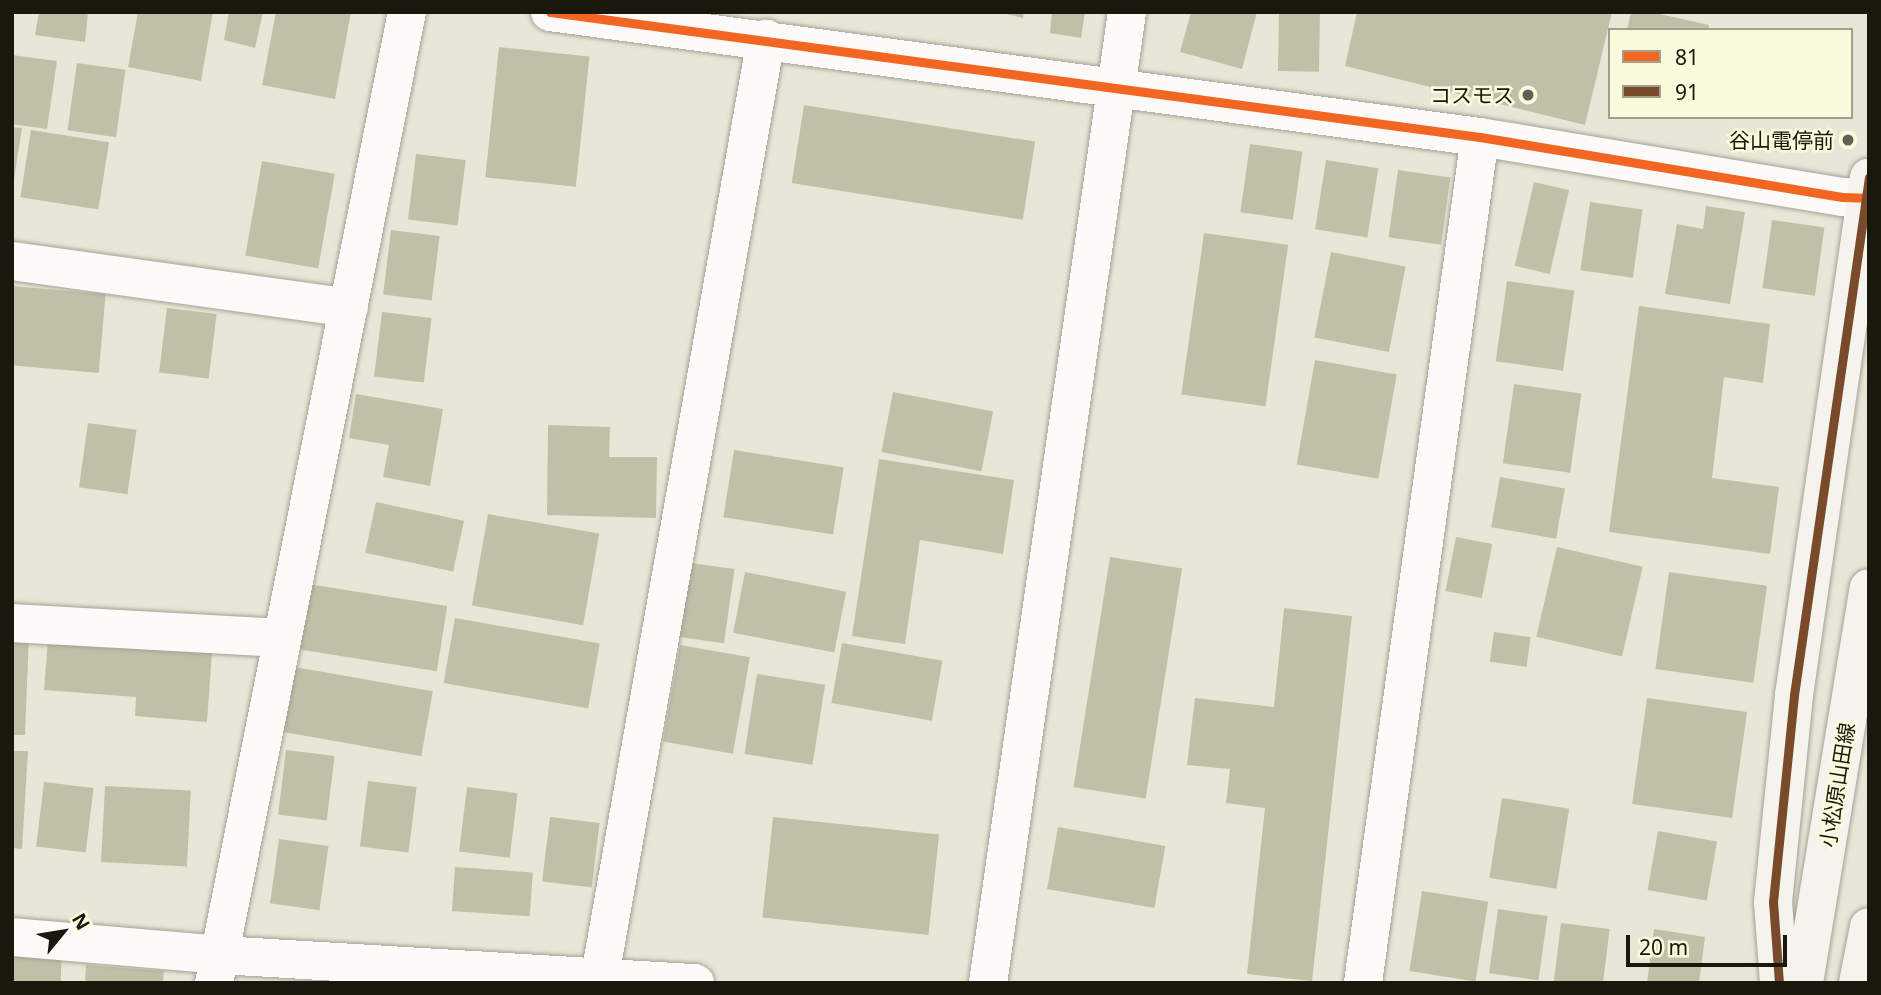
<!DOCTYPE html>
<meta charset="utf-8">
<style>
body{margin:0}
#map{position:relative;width:1881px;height:995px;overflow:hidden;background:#e8e7d7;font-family:"Noto Sans","Noto Sans JP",sans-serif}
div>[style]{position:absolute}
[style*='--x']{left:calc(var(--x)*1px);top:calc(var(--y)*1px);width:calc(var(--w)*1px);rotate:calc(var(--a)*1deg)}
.building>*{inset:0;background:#c2bfa9;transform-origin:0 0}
.roads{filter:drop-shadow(0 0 2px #a3a296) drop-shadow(0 0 2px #a3a296)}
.street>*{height:38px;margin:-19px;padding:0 19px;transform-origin:19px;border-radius:19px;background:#fcfbf9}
.secondary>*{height:38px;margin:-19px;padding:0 19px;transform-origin:19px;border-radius:19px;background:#f4f3ee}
.bus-1>*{height:9px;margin:-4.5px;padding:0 4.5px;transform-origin:4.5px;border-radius:4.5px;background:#f26522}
.bus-2>*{height:9px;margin:-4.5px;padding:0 4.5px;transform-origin:4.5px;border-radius:4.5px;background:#7a4b2a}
.dots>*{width:19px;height:19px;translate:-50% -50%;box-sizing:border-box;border:4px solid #fcfadd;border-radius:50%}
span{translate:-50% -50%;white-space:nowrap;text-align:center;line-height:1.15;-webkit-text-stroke:5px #fcfadd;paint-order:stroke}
.poi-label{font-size:21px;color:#18180d}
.right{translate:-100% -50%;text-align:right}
.street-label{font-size:21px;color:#18180d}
.frame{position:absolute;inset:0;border:14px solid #18180d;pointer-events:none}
.legend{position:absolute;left:1608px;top:28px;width:245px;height:91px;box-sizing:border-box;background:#fcfadd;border:2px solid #a1a08a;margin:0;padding:9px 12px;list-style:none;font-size:21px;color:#18180d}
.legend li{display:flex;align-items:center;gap:14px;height:35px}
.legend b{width:35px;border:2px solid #a1a08a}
.north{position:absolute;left:28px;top:897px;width:70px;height:70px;-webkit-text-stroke:5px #fcfadd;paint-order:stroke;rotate:60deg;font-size:19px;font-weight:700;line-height:28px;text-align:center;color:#18180d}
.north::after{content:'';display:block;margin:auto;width:24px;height:32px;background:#18180d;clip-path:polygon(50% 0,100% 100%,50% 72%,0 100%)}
.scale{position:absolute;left:1626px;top:935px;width:161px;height:32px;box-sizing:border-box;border:4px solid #18180d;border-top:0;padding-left:9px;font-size:21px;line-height:24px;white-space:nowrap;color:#18180d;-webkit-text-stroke:5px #fcfadd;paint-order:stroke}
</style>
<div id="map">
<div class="building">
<i style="clip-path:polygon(39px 12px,88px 12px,85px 42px,35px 35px)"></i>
<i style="clip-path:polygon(138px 12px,213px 12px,201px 81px,128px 67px)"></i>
<i style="clip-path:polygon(229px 12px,263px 12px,255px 48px,224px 40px)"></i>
<i style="clip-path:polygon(276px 12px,351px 12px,335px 99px,262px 85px)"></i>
<i style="clip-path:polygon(997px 12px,1024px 12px,1023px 18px)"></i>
<i style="clip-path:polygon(1052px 12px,1085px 12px,1081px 38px,1050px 33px)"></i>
<i style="clip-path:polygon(1191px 12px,1257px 12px,1242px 69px,1180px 52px)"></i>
<i style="left:1279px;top:12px;width:41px;height:59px;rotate:1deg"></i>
<i style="clip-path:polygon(1357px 12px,1612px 12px,1585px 125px,1345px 66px)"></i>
<i style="clip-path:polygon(1631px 12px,1651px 12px,1709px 25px,1708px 30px,1627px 30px)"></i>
<i style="left:499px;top:47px;width:91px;height:131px;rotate:6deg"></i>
<i style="clip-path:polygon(12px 55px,57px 61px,47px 129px,12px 124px)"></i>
<i style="left:77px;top:63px;width:49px;height:68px;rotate:8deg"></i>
<i style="left:804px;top:105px;width:234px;height:79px;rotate:9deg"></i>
<i style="clip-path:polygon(12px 127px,22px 128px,14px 179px,12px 179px)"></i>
<i style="left:31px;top:130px;width:79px;height:68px;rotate:9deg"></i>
<i style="left:1250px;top:144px;width:53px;height:69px;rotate:8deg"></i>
<i style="left:416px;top:154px;width:50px;height:66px;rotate:7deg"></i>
<i style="left:1326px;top:160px;width:53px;height:70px;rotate:9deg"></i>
<i style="left:262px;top:161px;width:74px;height:96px;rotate:10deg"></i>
<i style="left:1398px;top:170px;width:53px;height:68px;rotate:8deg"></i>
<i style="left:1534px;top:182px;width:36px;height:86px;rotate:13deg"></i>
<i style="left:1590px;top:202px;width:53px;height:69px;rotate:8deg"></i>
<i style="clip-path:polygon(1706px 206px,1745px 212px,1730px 304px,1665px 294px,1677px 224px,1703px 229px)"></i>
<i style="left:1772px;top:220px;width:53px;height:69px;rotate:8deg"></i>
<i style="left:391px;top:230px;width:49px;height:65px;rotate:7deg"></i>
<i style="left:1204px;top:233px;width:85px;height:163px;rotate:8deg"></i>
<i style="left:1331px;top:252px;width:76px;height:87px;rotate:11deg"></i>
<i style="left:1507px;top:281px;width:68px;height:81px;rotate:8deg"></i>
<i style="left:12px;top:286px;width:94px;height:79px;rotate:5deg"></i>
<i style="clip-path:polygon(1639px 306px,1770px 324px,1763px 383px,1724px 377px,1712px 478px,1779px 487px,1770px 554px,1609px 532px)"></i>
<i style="left:167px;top:308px;width:50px;height:65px;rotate:7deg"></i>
<i style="left:382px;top:312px;width:50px;height:65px;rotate:7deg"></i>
<i style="left:1315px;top:360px;width:83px;height:106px;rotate:10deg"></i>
<i style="left:1514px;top:384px;width:68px;height:80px;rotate:8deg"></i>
<i style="left:893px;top:392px;width:102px;height:61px;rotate:11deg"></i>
<i style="clip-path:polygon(356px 394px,443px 409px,430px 486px,383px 477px,389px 445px,349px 438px)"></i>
<i style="left:88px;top:423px;width:49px;height:65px;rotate:8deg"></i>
<i style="clip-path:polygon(548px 425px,610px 427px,609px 457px,657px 457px,656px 518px,547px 515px)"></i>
<i style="left:734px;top:450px;width:111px;height:68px;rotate:9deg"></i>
<i style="clip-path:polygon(879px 459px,1014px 480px,1003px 554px,920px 540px,905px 644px,852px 636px)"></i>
<i style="left:1500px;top:477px;width:66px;height:51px;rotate:10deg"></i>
<i style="left:376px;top:502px;width:90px;height:52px;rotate:12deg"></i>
<i style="left:488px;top:514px;width:113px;height:93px;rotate:10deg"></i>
<i style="left:1456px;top:537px;width:37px;height:55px;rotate:11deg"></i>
<i style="left:1557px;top:547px;width:88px;height:92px;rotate:13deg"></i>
<i style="left:1110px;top:557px;width:73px;height:233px;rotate:9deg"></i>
<i style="left:684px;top:562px;width:51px;height:75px;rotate:8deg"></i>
<i style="left:745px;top:572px;width:103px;height:62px;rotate:11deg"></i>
<i style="left:1669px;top:572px;width:99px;height:98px;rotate:8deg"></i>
<i style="left:302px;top:583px;width:147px;height:66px;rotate:9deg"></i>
<i style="clip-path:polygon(1284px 608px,1352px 616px,1312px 981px,1247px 974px,1265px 808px,1226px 803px,1230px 769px,1187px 765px,1195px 698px,1274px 707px)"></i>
<i style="left:455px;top:618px;width:147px;height:66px;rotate:10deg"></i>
<i style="left:1494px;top:632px;width:37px;height:30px;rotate:8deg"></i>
<i style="clip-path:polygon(12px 635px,29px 635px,25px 735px,12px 735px)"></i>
<i style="clip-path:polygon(48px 640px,212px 652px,207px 722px,135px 716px,136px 697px,44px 690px)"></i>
<i style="left:842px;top:643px;width:102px;height:61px;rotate:10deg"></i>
<i style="left:680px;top:645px;width:71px;height:98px;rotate:10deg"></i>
<i style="left:289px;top:666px;width:146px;height:66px;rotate:10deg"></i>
<i style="left:757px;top:674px;width:69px;height:81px;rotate:9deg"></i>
<i style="left:1647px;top:698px;width:101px;height:107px;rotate:8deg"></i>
<i style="left:286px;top:750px;width:49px;height:65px;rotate:7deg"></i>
<i style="clip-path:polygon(12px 751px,28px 751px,22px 849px,12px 848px)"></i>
<i style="left:368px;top:781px;width:49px;height:66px;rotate:7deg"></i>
<i style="left:44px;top:782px;width:50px;height:65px;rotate:7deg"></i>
<i style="left:105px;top:786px;width:86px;height:76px;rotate:3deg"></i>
<i style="left:467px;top:787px;width:51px;height:65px;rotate:7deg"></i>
<i style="left:1502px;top:798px;width:68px;height:81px;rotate:9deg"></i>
<i style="left:550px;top:817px;width:50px;height:65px;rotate:7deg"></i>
<i style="left:773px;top:817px;width:167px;height:101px;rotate:6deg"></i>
<i style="left:1058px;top:827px;width:109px;height:63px;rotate:10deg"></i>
<i style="left:1658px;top:831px;width:60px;height:60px;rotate:10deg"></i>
<i style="left:279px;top:839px;width:50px;height:65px;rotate:8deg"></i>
<i style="left:455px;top:867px;width:78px;height:44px;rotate:4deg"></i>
<i style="left:1422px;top:891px;width:67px;height:81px;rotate:9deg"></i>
<i style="left:1498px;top:909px;width:50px;height:65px;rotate:8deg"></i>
<i style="left:1561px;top:923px;width:49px;height:60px;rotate:7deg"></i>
<i style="clip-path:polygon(1654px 929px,1705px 937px,1699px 983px,1647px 983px)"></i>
<i style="left:12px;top:944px;width:50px;height:39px;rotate:2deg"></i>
<i style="clip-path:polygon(86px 965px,164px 971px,163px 983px,85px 983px)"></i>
</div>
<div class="roads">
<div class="street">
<i style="--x:550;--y:12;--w:938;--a:7.66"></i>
<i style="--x:1480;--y:137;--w:367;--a:9.4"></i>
<i style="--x:1842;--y:197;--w:23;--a:2"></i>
<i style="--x:12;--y:261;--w:340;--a:7.9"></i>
<i style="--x:12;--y:623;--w:269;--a:3.2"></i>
<i style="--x:12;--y:937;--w:209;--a:4.9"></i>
<i style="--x:220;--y:955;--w:476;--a:3.4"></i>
<i style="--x:600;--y:976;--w:952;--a:-79.95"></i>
<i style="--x:214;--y:983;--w:990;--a:-78.76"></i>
<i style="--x:988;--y:983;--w:981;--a:-81.85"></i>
<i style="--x:1363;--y:983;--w:854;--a:-82.13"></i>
</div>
<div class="secondary">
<i style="--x:1779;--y:983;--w:81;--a:-94.2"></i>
<i style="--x:1773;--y:902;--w:208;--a:-84.2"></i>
<i style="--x:1794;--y:695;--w:523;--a:-81.76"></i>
<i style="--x:1804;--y:983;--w:400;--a:-80.7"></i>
<i style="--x:1858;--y:983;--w:57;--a:-78.9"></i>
</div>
</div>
<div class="bus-1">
<i style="--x:550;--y:12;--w:938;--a:7.66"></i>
<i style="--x:1480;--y:137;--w:367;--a:9.4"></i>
<i style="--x:1842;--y:197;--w:23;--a:2"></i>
</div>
<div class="bus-2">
<i style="--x:1779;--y:983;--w:81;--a:-94.2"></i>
<i style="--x:1773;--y:902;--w:208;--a:-84.2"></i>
<i style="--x:1794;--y:695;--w:523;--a:-81.76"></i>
</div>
<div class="dots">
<i style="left:1528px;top:95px;background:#616054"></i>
<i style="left:1848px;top:140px;background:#616054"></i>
</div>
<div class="poi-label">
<span class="right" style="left:1514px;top:95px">コスモス</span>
<span class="right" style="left:1834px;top:140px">谷山電停前</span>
</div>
<div class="street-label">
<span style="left:1837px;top:785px;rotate:-81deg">小松原山田線</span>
</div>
<div class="frame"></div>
<ul class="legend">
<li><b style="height:9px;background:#f26522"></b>81</li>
<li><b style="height:9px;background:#7a4b2a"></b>91</li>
</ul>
<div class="north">N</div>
<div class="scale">20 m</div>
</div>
